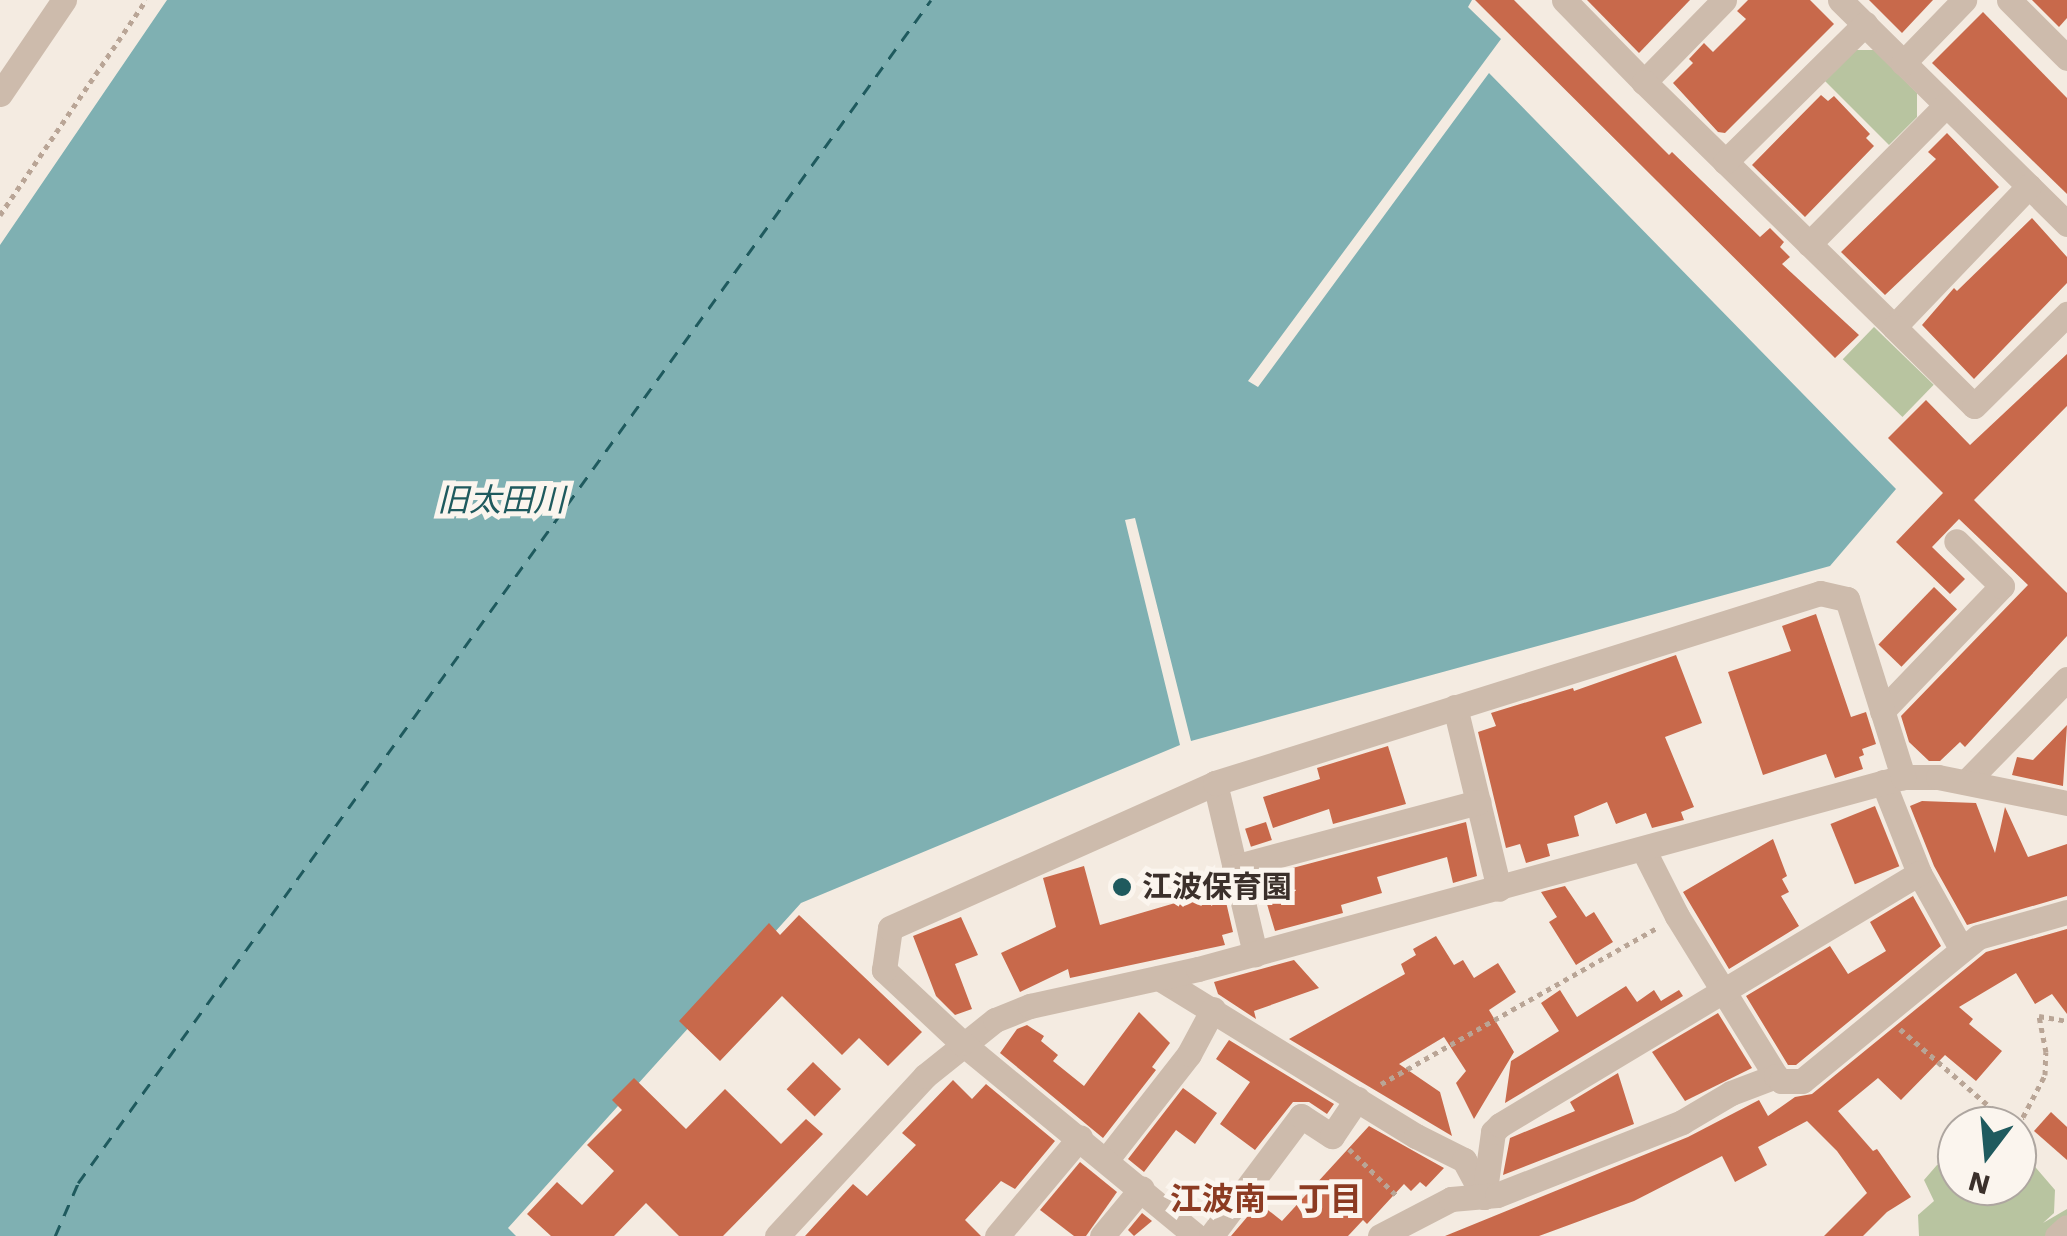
<!DOCTYPE html>
<meta charset="utf-8">
<style>
body{margin:0}
#map{position:relative;width:2067px;height:1236px;overflow:hidden;background:#f4ebe1;font-family:"Work Sans","Noto Sans JP",sans-serif}
div>[style]{position:absolute}
[style*='--x']{left:calc(var(--x)*1px);top:calc(var(--y)*1px);width:calc(var(--w)*1px);rotate:calc(var(--a)*1deg)}
.green>*{inset:0;background:#b8c4a0;transform-origin:0 0}
.water>*{inset:0;background:#7fb0b2}
.ferry>*{height:2.5px;margin-top:-1.25px;transform-origin:0;background:repeating-linear-gradient(90deg,#1f5a5e 0 12px,transparent 0 22px)}
.building>*{inset:0;background:#c8694b;transform-origin:0 0}
.path>*{height:5px;margin-top:-2.5px;transform-origin:0;background:repeating-linear-gradient(90deg,#b9a596 0 5px,transparent 0 10px)}
.minor>*{height:25px;margin:-12.5px;padding:0 12.5px;transform-origin:12.5px;border-radius:12.5px;background:#cdbbac}
.dots>*{width:28px;height:28px;translate:-50% -50%;box-sizing:border-box;border:5px solid #fbf5ee;border-radius:50%}
span{translate:-50% -50%;white-space:nowrap;text-align:center;line-height:1.15;-webkit-text-stroke:10px #fbf5ee;paint-order:stroke}
.poi-label{font-size:30px;color:#3b302b;font-weight:700}
.left{translate:0 -50%;text-align:left}
.water-label{font-size:32px;color:#1f5a5e;font-style:italic}
.neighbourhood-label{font-size:32px;color:#8c3b22;font-weight:700}
.north{position:absolute;left:1937px;top:1106px;width:100px;height:100px;box-sizing:border-box;background:#fbf5ee;border:2px solid #aea6a0;border-radius:50%;rotate:196deg;font-size:28px;font-weight:700;line-height:40px;text-align:center;color:#3b302b}
.north::after{content:'';display:block;margin:auto;width:35px;height:45px;background:#1f5a5e;clip-path:polygon(50% 0,100% 100%,50% 72%,0 100%)}
</style>
<div id="map">
<div class="green">
<i style="clip-path:polygon(1854px 50px,1874px 50px,1917px 93px,1917px 117px,1889px 145px,1824px 80px)"></i>
<i style="left:1874px;top:327px;width:83px;height:45px;rotate:44deg"></i>
<i style="clip-path:polygon(2017px 1146px,2055px 1190px,2054px 1213px,2043px 1223px,2067px 1209px,2067px 1236px,1919px 1236px,1918px 1215px,1934px 1201px,1924px 1180px,1937px 1165px,1957px 1157px,1957px 1186px,2017px 1186px)"></i>
</div>
<div class="water">
<i style="clip-path:polygon(167px 0,1472px 0,1468px 7px,1501px 39px,1248px 381px,1258px 387px,1489px 73px,1896px 489px,1830px 566px,1191px 741px,1135px 518px,1125px 520px,1180px 745px,801px 903px,508px 1228px,516px 1236px,0 1236px,0 245px)"></i>
</div>
<div class="ferry">
<i style="--x:55;--y:1236;--w:58;--a:-66.5"></i>
<i style="--x:78;--y:1183;--w:1458;--a:-54.21"></i>
</div>
<div class="building">
<i style="clip-path:polygon(1475px 0,1514px 0,1669px 155px,1672px 152px,1760px 237px,1770px 228px,1784px 242px,1780px 247px,1790px 257px,1782px 264px,1859px 335px,1835px 358px)"></i>
<i style="clip-path:polygon(1587px 0,1690px 0,1639px 53px)"></i>
<i style="clip-path:polygon(1748px 0,1810px 0,1834px 24px,1725px 133px,1718px 132px,1673px 83px,1693px 63px,1689px 59px,1704px 43px,1713px 52px,1746px 19px,1737px 11px)"></i>
<i style="clip-path:polygon(1869px 0,1933px 0,1902px 33px)"></i>
<i style="clip-path:polygon(2032px 0,2067px 0,2067px 18px,2059px 27px)"></i>
<i style="clip-path:polygon(1983px 12px,2067px 98px,2067px 194px,1932px 63px)"></i>
<i style="clip-path:polygon(1821px 95px,1828px 101px,1834px 96px,1870px 134px,1866px 138px,1874px 146px,1805px 217px,1752px 165px)"></i>
<i style="clip-path:polygon(1947px 133px,1999px 187px,1885px 295px,1841px 252px,1936px 159px,1928px 152px)"></i>
<i style="clip-path:polygon(2032px 218px,2067px 257px,2067px 283px,1974px 379px,1922px 325px,1954px 288px,1957px 291px)"></i>
<i style="clip-path:polygon(2067px 354px,2067px 406px,1974px 500px,2067px 593px,2067px 636px,1965px 747px,1960px 742px,1940px 761px,1929px 761px,1909px 742px,1901px 716px,2028px 585px,1959px 519px,1932px 547px,1965px 579px,1950px 594px,1896px 542px,1943px 493px,1888px 438px,1926px 400px,1970px 445px)"></i>
<i style="left:1934px;top:587px;width:32px;height:80px;rotate:44deg"></i>
<i style="clip-path:polygon(1816px 614px,1851px 717px,1866px 712px,1876px 744px,1862px 749px,1864px 755px,1859px 757px,1863px 769px,1835px 778px,1826px 754px,1763px 775px,1728px 672px,1791px 651px,1782px 626px)"></i>
<i style="clip-path:polygon(1676px 655px,1702px 723px,1665px 737px,1694px 807px,1681px 812px,1684px 820px,1652px 828px,1646px 813px,1616px 824px,1607px 802px,1574px 816px,1579px 836px,1547px 844px,1550px 856px,1526px 863px,1520px 844px,1506px 848px,1478px 732px,1496px 726px,1491px 713px,1573px 688px,1574px 691px)"></i>
<i style="clip-path:polygon(2067px 725px,2063px 786px,2012px 775px,2017px 757px,2033px 760px)"></i>
<i style="clip-path:polygon(1388px 746px,1406px 804px,1333px 824px,1329px 809px,1273px 828px,1263px 797px,1320px 779px,1317px 768px)"></i>
<i style="clip-path:polygon(1922px 801px,1976px 803px,1995px 853px,2005px 807px,2028px 857px,2067px 844px,2067px 896px,1967px 925px,1934px 866px,1910px 806px)"></i>
<i style="left:1875px;top:806px;width:65px;height:48px;rotate:68deg"></i>
<i style="left:1266px;top:822px;width:19px;height:22px;rotate:72deg"></i>
<i style="clip-path:polygon(1466px 822px,1477px 876px,1453px 883px,1447px 857px,1377px 877px,1382px 893px,1341px 905px,1343px 913px,1275px 931px,1259px 877px)"></i>
<i style="clip-path:polygon(1773px 839px,1787px 876px,1782px 879px,1789px 892px,1781px 896px,1799px 926px,1729px 969px,1683px 892px)"></i>
<i style="clip-path:polygon(1084px 866px,1100px 925px,1223px 889px,1233px 932px,1222px 935px,1225px 945px,1070px 978px,1068px 969px,1020px 992px,1001px 953px,1056px 927px,1043px 878px)"></i>
<i style="clip-path:polygon(1565px 886px,1586px 917px,1594px 912px,1613px 942px,1576px 965px,1549px 922px,1557px 917px,1541px 892px)"></i>
<i style="clip-path:polygon(1913px 896px,1941px 946px,1796px 1065px,1788px 1065px,1746px 996px,1830px 946px,1848px 974px,1886px 951px,1870px 922px)"></i>
<i style="clip-path:polygon(799px 915px,922px 1032px,888px 1066px,859px 1038px,842px 1055px,782px 996px,720px 1061px,679px 1021px,769px 923px,780px 935px)"></i>
<i style="clip-path:polygon(961px 917px,978px 955px,955px 964px,972px 1009px,955px 1015px,936px 996px,913px 936px)"></i>
<i style="clip-path:polygon(2067px 929px,2067px 1014px,2052px 994px,2035px 1004px,2016px 973px,1959px 1007px,1973px 1019px,1969px 1024px,2002px 1051px,1976px 1081px,1945px 1055px,1901px 1100px,1878px 1078px,1838px 1111px,1873px 1151px,1877px 1149px,1911px 1197px,1887px 1212px,1863px 1236px,1824px 1236px,1867px 1193px,1837px 1151px,1807px 1121px,1758px 1147px,1767px 1165px,1735px 1182px,1722px 1156px,1634px 1201px,1539px 1236px,1445px 1236px,1688px 1137px,1759px 1100px,1768px 1116px,1795px 1097px,1812px 1094px,1986px 952px)"></i>
<i style="clip-path:polygon(1436px 936px,1454px 965px,1463px 960px,1474px 978px,1498px 963px,1516px 992px,1489px 1010px,1514px 1052px,1474px 1119px,1456px 1083px,1466px 1071px,1444px 1037px,1399px 1064px,1440px 1092px,1452px 1136px,1289px 1039px,1405px 974px,1401px 964px,1416px 955px,1413px 949px)"></i>
<i style="clip-path:polygon(1294px 960px,1319px 988px,1254px 1011px,1256px 1019px,1218px 994px,1214px 982px)"></i>
<i style="clip-path:polygon(1626px 986px,1637px 1002px,1654px 990px,1661px 1001px,1679px 990px,1683px 996px,1505px 1103px,1511px 1061px,1559px 1031px,1541px 1003px,1560px 990px,1577px 1017px)"></i>
<i style="clip-path:polygon(1139px 1012px,1170px 1043px,1152px 1067px,1156px 1070px,1103px 1138px,1000px 1053px,1017px 1029px,1027px 1025px,1044px 1036px,1041px 1041px,1058px 1055px,1053px 1061px,1084px 1086px)"></i>
<i style="clip-path:polygon(1718px 1013px,1752px 1068px,1685px 1101px,1652px 1052px)"></i>
<i style="clip-path:polygon(1229px 1040px,1334px 1104px,1327px 1114px,1309px 1102px,1293px 1102px,1255px 1150px,1220px 1124px,1250px 1082px,1216px 1059px)"></i>
<i style="left:813px;top:1062px;width:39px;height:38px;rotate:44deg"></i>
<i style="clip-path:polygon(1618px 1073px,1634px 1124px,1503px 1175px,1510px 1138px,1575px 1111px,1570px 1102px)"></i>
<i style="clip-path:polygon(634px 1078px,686px 1129px,725px 1089px,781px 1144px,806px 1119px,823px 1134px,723px 1236px,679px 1236px,646px 1203px,614px 1236px,551px 1236px,527px 1214px,557px 1182px,582px 1205px,614px 1171px,587px 1145px,622px 1110px,612px 1100px)"></i>
<i style="clip-path:polygon(953px 1080px,972px 1099px,986px 1084px,1055px 1141px,1015px 1189px,1001px 1181px,965px 1220px,981px 1236px,805px 1236px,853px 1184px,867px 1196px,916px 1145px,902px 1133px)"></i>
<i style="clip-path:polygon(1183px 1088px,1217px 1113px,1195px 1144px,1176px 1130px,1144px 1172px,1128px 1159px)"></i>
<i style="clip-path:polygon(2051px 1112px,2067px 1127px,2067px 1160px,2034px 1131px)"></i>
<i style="clip-path:polygon(1369px 1126px,1444px 1168px,1426px 1187px,1420px 1182px,1411px 1191px,1404px 1184px,1367px 1224px,1363px 1220px,1348px 1236px,1231px 1236px,1259px 1203px,1282px 1221px)"></i>
<i style="clip-path:polygon(1080px 1162px,1117px 1192px,1086px 1236px,1074px 1236px,1040px 1210px)"></i>
<i style="clip-path:polygon(1142px 1213px,1152px 1221px,1134px 1236px,1128px 1230px)"></i>
</div>
<div class="path">
<i style="--x:0;--y:215;--w:260;--a:-55.8"></i>
<i style="--x:1900;--y:1029;--w:139;--a:40.9"></i>
<i style="--x:2005;--y:1120;--w:9;--a:18"></i>
<i style="--x:2014;--y:1123;--w:11;--a:-34"></i>
<i style="--x:2023;--y:1117;--w:47;--a:-62.4"></i>
<i style="--x:2045;--y:1075;--w:23;--a:-88"></i>
<i style="--x:2046;--y:1052;--w:37;--a:-101"></i>
<i style="--x:2039;--y:1016;--w:28;--a:10"></i>
<i style="--x:1381;--y:1084;--w:318;--a:-29.5"></i>
<i style="--x:1349;--y:1149;--w:69;--a:44.4"></i>
</div>
<div class="minor">
<i style="--x:1564;--y:0;--w:115;--a:45.7"></i>
<i style="--x:1724;--y:0;--w:115;--a:134.3"></i>
<i style="--x:1644;--y:82;--w:350;--a:44.4"></i>
<i style="--x:1840;--y:0;--w:319;--a:44.6"></i>
<i style="--x:2009;--y:0;--w:82;--a:45"></i>
<i style="--x:1903;--y:63;--w:88;--a:-45.9"></i>
<i style="--x:0;--y:94;--w:114;--a:-55.8"></i>
<i style="--x:1725;--y:162;--w:197;--a:-44.6"></i>
<i style="--x:2029;--y:186;--w:195;--a:133.8"></i>
<i style="--x:1894;--y:327;--w:112;--a:44.6"></i>
<i style="--x:1974;--y:406;--w:131;--a:-44.7"></i>
<i style="--x:1809;--y:244;--w:195;--a:-45.4"></i>
<i style="--x:1455;--y:707;--w:187;--a:76.4"></i>
<i style="--x:1882;--y:711;--w:173;--a:-46.2"></i>
<i style="--x:2002;--y:586;--w:64;--a:-135.6"></i>
<i style="--x:1883;--y:782;--w:98;--a:68.4"></i>
<i style="--x:1919;--y:873;--w:88;--a:60.8"></i>
<i style="--x:1966;--y:782;--w:144;--a:-45.6"></i>
<i style="--x:1215;--y:783;--w:176;--a:76.8"></i>
<i style="--x:1643;--y:849;--w:75;--a:63.1"></i>
<i style="--x:1677;--y:916;--w:188;--a:58.3"></i>
<i style="--x:1234;--y:867;--w:253;--a:-14.9"></i>
<i style="--x:1159;--y:978;--w:302;--a:31.6"></i>
<i style="--x:1416;--y:1136;--w:54;--a:26.6"></i>
<i style="--x:1464;--y:1160;--w:42;--a:61.6"></i>
<i style="--x:1107;--y:1159;--w:133;--a:-52"></i>
<i style="--x:1189;--y:1054;--w:51;--a:-61.9"></i>
<i style="--x:1484;--y:1197;--w:66;--a:-82.1"></i>
<i style="--x:1493;--y:1132;--w:10;--a:-45"></i>
<i style="--x:1500;--y:1125;--w:489;--a:-31"></i>
<i style="--x:777;--y:1236;--w:218;--a:-47.2"></i>
<i style="--x:925;--y:1076;--w:90;--a:-38.7"></i>
<i style="--x:995;--y:1020;--w:38;--a:-22"></i>
<i style="--x:1030;--y:1006;--w:172;--a:-12.4"></i>
<i style="--x:1198;--y:969;--w:731;--a:-15.23"></i>
<i style="--x:1903;--y:777;--w:35;--a:0"></i>
<i style="--x:1938;--y:777;--w:132;--a:11.4"></i>
<i style="--x:997;--y:1236;--w:129;--a:-50"></i>
<i style="--x:1102;--y:1236;--w:62;--a:-50.2"></i>
<i style="--x:1196;--y:1236;--w:303;--a:-140.5"></i>
<i style="--x:962;--y:1043;--w:107;--a:-136.9"></i>
<i style="--x:884;--y:970;--w:42;--a:-81.9"></i>
<i style="--x:890;--y:928;--w:356;--a:-24"></i>
<i style="--x:1215;--y:783;--w:634;--a:-17.43"></i>
<i style="--x:1820;--y:593;--w:28;--a:13"></i>
<i style="--x:1847;--y:599;--w:187;--a:72.5"></i>
<i style="--x:1211;--y:1236;--w:150;--a:-53.1"></i>
<i style="--x:1301;--y:1116;--w:37;--a:33"></i>
<i style="--x:1332;--y:1136;--w:45;--a:-56"></i>
<i style="--x:1380;--y:1236;--w:80;--a:-27.5"></i>
<i style="--x:1451;--y:1199;--w:46;--a:-5"></i>
<i style="--x:1497;--y:1195;--w:199;--a:-21.5"></i>
<i style="--x:1682;--y:1122;--w:57;--a:-30.6"></i>
<i style="--x:1731;--y:1093;--w:48;--a:-20.7"></i>
<i style="--x:1776;--y:1076;--w:7;--a:45"></i>
<i style="--x:1781;--y:1081;--w:21;--a:0"></i>
<i style="--x:1802;--y:1081;--w:227;--a:-39.3"></i>
<i style="--x:1978;--y:937;--w:92;--a:-15.7"></i>
<i style="--x:2057;--y:1236;--w:13;--a:-42"></i>
</div>
<div class="dots">
<i style="left:1122px;top:887px;background:#1f5a5e"></i>
</div>
<div class="poi-label">
<span class="left" style="left:1142px;top:887px">江波保育園</span>
</div>
<div class="water-label">
<span style="left:501px;top:500px">旧太田川</span>
</div>
<div class="neighbourhood-label">
<span style="left:1266px;top:1199px">江波南一丁目</span>
</div>
<div class="north">N</div>
</div>
